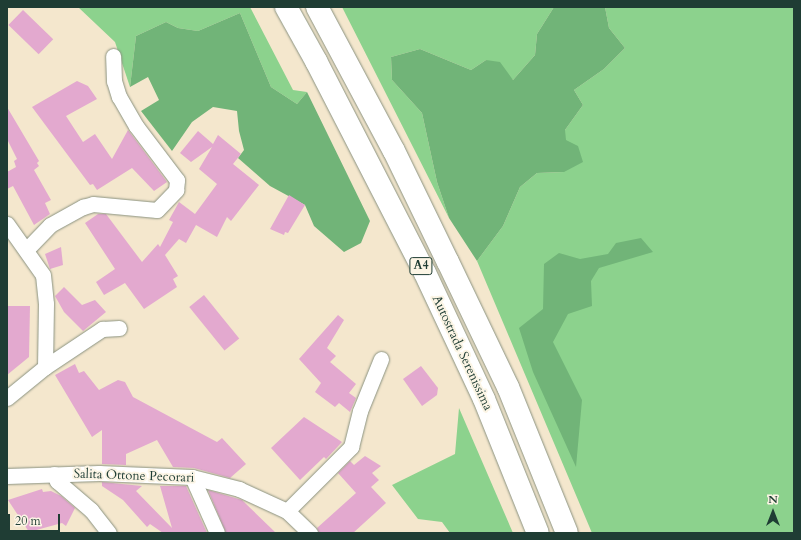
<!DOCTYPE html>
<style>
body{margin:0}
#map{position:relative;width:801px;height:540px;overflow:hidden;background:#f4e7cd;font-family:Cardo,serif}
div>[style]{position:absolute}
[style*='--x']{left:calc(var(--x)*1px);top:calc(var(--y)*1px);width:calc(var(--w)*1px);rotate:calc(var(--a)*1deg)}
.green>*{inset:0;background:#8cd28d}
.forest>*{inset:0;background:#71b478}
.building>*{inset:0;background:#e3a9cf;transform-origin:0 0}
.roads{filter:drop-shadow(0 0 1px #8a9280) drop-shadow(0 0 1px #8a9280)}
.street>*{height:15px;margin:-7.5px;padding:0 7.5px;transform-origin:7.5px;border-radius:7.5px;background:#fff}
.highway>*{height:22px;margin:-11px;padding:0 11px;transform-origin:11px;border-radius:11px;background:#fff}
span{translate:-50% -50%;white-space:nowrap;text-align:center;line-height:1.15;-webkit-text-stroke:4px #fcf5e5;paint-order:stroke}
.shield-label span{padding:1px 3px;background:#fcf5e5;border:1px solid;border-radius:3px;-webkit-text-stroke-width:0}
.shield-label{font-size:12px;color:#1f3d34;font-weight:700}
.street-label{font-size:13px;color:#1f3d34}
.frame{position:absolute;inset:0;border:8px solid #1f3d34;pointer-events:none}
.north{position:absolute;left:753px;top:492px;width:40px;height:40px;-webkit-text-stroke:3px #fcf5e5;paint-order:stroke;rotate:0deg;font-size:11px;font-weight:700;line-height:16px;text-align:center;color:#1f3d34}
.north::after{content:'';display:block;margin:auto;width:14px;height:18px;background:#1f3d34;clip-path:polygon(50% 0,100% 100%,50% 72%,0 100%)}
.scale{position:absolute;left:8px;top:514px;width:52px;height:18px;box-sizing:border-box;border:2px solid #1f3d34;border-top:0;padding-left:5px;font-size:12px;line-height:14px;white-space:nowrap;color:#1f3d34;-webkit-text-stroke:3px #fcf5e5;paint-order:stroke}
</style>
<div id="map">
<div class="green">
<i style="clip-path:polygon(78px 7px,250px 7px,293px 90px,307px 92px,297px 104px,271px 87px,240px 13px,198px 31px,178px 28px,166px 22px,136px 36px,130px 87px,115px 42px)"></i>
<i style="clip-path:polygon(342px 7px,554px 7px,537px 34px,535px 55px,513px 80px,486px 60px,471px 70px,420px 49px,391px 57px,392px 80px,422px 113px,437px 182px,449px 218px)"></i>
<i style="clip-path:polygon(605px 7px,794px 7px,794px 533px,592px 533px,477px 261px,503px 226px,520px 187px,537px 173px,564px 172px,565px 130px,583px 105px,574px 90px,604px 69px,625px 48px,609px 28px)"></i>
<i style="clip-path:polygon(459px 408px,513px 533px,450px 533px,442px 522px,418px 519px,392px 485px,455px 454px)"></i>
</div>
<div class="forest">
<i style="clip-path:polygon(554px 7px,605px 7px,609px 28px,625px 48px,604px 69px,574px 90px,583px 105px,565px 130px,566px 140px,578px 146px,583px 162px,564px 172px,537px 173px,520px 187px,503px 226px,477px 261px,449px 218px,437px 182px,422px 113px,392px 80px,391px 57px,420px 49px,471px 70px,486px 60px,500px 62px,513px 80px,535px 55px,537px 34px)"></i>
<i style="clip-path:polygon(240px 13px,271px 87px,297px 104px,307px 92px,370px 221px,361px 243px,344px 252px,314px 226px,305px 205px,270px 186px,238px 158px,244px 150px,239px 131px,237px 111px,213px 107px,192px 122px,172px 151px,141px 111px,159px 100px,148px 77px,130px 87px,136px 36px,166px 22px,178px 28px,198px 31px)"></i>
<i style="clip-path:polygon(641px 238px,653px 252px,599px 268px,591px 281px,592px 306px,568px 314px,553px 342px,582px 400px,576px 467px,533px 372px,519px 328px,543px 309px,544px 264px,559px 253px,580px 259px,608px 254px,616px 243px)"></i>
</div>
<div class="building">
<i style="left:23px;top:10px;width:42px;height:21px;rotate:44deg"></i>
<i style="clip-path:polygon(77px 81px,88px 86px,97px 99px,66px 116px,83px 142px,95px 134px,112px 159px,128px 130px,167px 182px,154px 191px,132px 168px,97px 190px,93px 184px,90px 185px,32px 107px)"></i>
<i style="clip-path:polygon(7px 107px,39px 161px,37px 163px,39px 166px,34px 170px,51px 200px,45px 203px,50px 214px,34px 225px,13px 186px,7px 189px,7px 172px,16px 167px,14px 161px,17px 159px,7px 139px)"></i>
<i style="clip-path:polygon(198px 131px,213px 144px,218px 135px,241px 154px,233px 164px,259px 185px,231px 221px,227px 217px,217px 237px,196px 225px,186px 243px,179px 239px,165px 255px,178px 276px,173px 279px,177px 287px,144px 309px,125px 283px,104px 295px,96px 282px,115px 269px,85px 223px,98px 214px,106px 214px,142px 262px,158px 244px,160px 247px,173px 222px,169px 220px,179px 202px,195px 214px,217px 184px,199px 169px,212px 147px,191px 162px,180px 153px)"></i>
<i style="clip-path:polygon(289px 195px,305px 205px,288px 233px,285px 232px,284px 235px,270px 229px)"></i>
<i style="clip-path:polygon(61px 247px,63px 265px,50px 269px,45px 254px)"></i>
<i style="clip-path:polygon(64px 287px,82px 305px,95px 300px,106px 312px,83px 331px,64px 312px,55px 296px)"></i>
<i style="left:204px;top:295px;width:56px;height:19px;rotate:51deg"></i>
<i style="clip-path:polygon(7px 306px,30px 306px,29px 357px,7px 375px)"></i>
<i style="clip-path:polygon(338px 315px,344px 320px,327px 348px,336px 356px,330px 362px,356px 384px,349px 393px,356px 398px,350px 412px,339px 403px,335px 407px,315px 392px,321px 383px,299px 359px)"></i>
<i style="clip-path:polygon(75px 364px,79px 373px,84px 371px,99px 390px,118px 380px,125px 382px,133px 397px,217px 442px,222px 438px,246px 464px,230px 478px,194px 468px,173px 467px,157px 440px,126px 454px,126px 465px,102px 464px,102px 430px,92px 437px,55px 375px)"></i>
<i style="clip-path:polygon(421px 366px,438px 388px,437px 395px,422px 406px,403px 379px)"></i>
<i style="clip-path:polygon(304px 417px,342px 442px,326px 459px,324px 457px,300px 480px,271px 448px)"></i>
<i style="clip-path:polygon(365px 456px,381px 466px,372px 473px,379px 480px,371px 487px,386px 503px,353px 533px,319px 533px,317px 528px,356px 493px,338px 473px,350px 461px,354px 465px)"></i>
<i style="clip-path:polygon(102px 482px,142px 486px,136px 491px,172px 528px,160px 486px,186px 486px,207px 533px,163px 533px,150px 524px,147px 527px,123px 500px,102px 486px)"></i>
<i style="clip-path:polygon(42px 489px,43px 492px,51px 491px,61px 496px,75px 508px,66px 526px,62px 523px,29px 532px,8px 500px)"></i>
<i style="clip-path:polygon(208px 490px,242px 500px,276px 533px,226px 533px)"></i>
</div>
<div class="roads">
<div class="street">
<i style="--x:7;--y:224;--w:62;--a:54.8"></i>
<i style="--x:43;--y:275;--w:29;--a:84"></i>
<i style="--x:46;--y:304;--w:63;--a:90.9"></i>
<i style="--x:27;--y:249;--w:33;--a:-46"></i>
<i style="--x:50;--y:225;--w:38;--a:-29"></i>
<i style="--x:83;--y:207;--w:10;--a:-17"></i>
<i style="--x:93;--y:204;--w:64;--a:5.4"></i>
<i style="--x:157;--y:210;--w:28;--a:-46"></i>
<i style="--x:176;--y:190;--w:10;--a:-84"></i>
<i style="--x:177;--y:180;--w:68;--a:-127.2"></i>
<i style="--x:136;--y:126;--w:34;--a:-120"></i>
<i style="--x:119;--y:97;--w:17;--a:-107"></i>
<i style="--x:114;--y:81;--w:25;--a:-92"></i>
<i style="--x:7;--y:398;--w:49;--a:-39.2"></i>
<i style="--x:45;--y:367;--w:69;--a:-33.7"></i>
<i style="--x:102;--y:329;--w:17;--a:-3"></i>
<i style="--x:54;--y:474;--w:8;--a:67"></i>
<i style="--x:57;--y:481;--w:45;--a:40.5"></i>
<i style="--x:91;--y:510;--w:29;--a:52"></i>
<i style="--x:7;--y:476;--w:92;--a:-1.9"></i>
<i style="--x:99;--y:473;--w:93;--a:2.5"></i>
<i style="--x:192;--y:477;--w:49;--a:14.3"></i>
<i style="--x:239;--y:489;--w:53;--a:24.6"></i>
<i style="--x:287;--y:511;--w:32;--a:44"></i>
<i style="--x:192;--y:477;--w:61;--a:65.9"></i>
<i style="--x:287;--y:511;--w:91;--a:-45"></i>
<i style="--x:351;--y:447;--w:37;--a:-76"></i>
<i style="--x:360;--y:411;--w:56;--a:-68"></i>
</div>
<div class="highway">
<i style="--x:286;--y:7;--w:62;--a:60.9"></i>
<i style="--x:316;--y:61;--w:238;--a:62.8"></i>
<i style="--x:425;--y:273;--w:139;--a:64.9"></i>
<i style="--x:484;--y:399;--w:144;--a:68.1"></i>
<i style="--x:317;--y:7;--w:163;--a:61.9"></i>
<i style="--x:394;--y:151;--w:123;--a:64.1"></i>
<i style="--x:448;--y:262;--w:139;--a:64.4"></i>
<i style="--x:508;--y:387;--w:157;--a:68"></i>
</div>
</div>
<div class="shield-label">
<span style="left:421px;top:266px">A4</span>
</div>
<div class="street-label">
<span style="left:462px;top:353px;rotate:65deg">Autostrada Serenissima</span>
<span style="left:134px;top:476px;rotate:2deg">Salita Ottone Pecorari</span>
</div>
<div class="frame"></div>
<div class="north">N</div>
<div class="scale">20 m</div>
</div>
